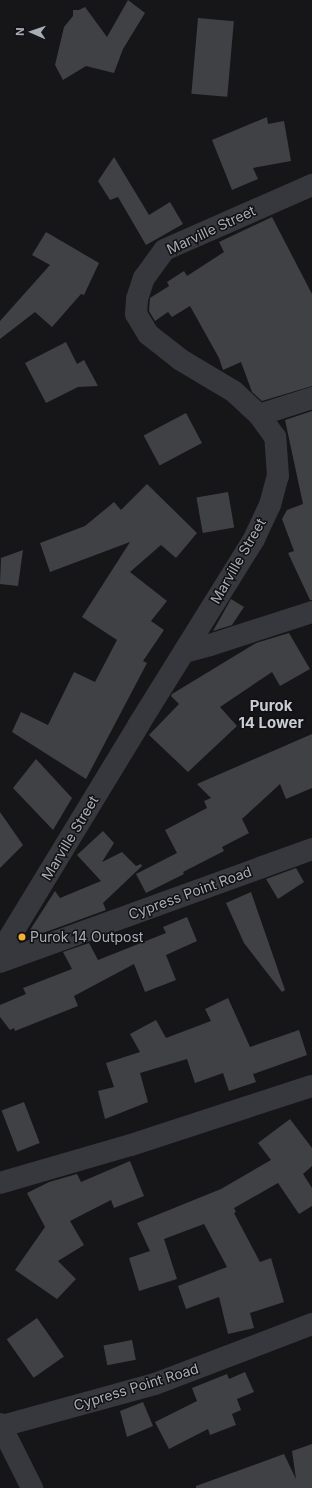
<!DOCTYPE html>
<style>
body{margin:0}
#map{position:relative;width:312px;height:1488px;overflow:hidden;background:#161618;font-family:Inter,sans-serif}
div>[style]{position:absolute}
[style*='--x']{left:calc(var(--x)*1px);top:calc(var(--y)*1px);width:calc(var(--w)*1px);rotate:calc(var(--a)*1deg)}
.building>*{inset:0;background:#404145;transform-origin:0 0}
.minor>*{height:22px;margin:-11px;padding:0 11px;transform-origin:11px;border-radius:11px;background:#37383d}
.dots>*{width:11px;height:11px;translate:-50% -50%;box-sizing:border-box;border:2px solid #111113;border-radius:50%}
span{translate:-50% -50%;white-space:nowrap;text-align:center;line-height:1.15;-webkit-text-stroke:3px #111113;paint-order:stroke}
.street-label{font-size:14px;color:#a8adb8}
.poi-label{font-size:14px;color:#a8adb8}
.left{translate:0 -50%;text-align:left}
.neighbourhood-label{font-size:15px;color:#c9ccd4;font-weight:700}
.north{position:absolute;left:12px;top:12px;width:40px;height:40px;-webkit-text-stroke:3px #111113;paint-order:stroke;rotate:272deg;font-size:11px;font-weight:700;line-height:16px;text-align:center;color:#a8adb8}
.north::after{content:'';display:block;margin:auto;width:14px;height:18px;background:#a8adb8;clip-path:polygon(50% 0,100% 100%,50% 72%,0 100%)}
</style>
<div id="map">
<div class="building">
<i style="clip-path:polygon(128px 0,145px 13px,123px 49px,114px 73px,86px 66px,63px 80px,55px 65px,64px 27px,73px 16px,73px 10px,79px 10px,85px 7px,107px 37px)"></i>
<i style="left:198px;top:18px;width:36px;height:76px;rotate:5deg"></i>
<i style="clip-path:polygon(267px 117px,268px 124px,284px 121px,291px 161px,253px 168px,258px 179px,232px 190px,212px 140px)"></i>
<i style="clip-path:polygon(114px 157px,149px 215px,170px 202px,183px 224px,146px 245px,118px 197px,110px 200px,98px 181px)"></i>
<i style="clip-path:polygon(272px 217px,312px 294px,312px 386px,262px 401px,252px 392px,241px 362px,223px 370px,219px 358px,190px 306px,172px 317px,168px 312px,155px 321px,149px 311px,150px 298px,169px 286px,167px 282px,184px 271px,187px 276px,224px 252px,219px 242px)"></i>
<i style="clip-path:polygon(46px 232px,99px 263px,84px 295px,81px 294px,52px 327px,35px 312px,0 339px,0 321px,50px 265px,32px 255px)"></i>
<i style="clip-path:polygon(66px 342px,77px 364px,84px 360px,98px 386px,78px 387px,46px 403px,25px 363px)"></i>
<i style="clip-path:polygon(312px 411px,312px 600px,310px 600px,288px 553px,294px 551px,282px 519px,287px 510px,303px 504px,285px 420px)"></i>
<i style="left:186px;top:413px;width:34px;height:48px;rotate:62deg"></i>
<i style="clip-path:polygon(147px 484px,197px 533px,176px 558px,161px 545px,130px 572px,167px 601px,151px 621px,164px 630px,143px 661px,147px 663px,86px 779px,12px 732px,21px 712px,48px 725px,74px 672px,95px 682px,117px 640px,82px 617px,130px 542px,50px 572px,40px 543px,85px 526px,114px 502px,121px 510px)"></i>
<i style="left:228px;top:492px;width:36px;height:32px;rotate:80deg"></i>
<i style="clip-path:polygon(23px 550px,18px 586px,0 584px,1px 558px)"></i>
<i style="clip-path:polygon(231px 599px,244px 607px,232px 625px,213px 631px)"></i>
<i style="clip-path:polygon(289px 633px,310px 669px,280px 686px,272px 672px,220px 707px,237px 726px,188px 772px,149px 735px,179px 704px,171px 696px,172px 694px,256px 643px)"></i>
<i style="clip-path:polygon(312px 734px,312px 788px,286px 799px,280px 784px,242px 819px,249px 833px,222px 847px,224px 851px,183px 872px,184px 874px,146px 893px,136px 874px,177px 853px,165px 830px,207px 808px,204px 801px,211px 798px,197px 784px)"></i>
<i style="clip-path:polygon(36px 759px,72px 798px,53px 830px,13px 788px)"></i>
<i style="clip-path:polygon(0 812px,23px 845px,0 868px)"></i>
<i style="clip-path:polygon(103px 831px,114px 843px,102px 862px,122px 852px,136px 866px,141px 864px,142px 866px,103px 903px,106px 910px,32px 937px,30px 930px,55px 891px,60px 898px,101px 881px,77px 855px)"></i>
<i style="clip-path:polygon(296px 868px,304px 882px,278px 899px,266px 879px)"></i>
<i style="clip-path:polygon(251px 892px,285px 990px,282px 992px,244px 943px,226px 903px)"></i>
<i style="clip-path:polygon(187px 917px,197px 941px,166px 955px,176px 980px,145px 992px,134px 964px,74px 996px,78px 1006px,15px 1031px,14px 1028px,10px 1030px,0 1017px,0 1005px,26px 994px,23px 988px,72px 969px,63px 952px,89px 943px,98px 960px,166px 933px,163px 927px)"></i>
<i style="clip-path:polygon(228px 998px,250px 1047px,299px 1030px,307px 1055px,253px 1074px,256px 1082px,229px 1091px,223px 1073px,195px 1083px,187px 1059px,140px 1073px,148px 1102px,105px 1119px,98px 1091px,114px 1087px,106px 1063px,140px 1052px,130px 1034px,156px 1020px,166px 1038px,211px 1021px,205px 1009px)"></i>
<i style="left:24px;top:1102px;width:44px;height:24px;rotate:69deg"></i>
<i style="clip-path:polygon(290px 1119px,312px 1148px,312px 1166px,303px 1174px,312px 1188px,312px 1206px,299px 1214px,278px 1183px,234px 1208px,236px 1212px,234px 1213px,260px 1262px,271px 1258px,284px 1302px,250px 1313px,254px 1328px,228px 1334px,219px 1297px,186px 1309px,178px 1286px,227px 1267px,204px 1224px,164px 1239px,177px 1279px,139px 1291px,129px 1258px,150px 1251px,137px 1223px,221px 1189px,271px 1160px,258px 1143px)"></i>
<i style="clip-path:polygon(130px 1161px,144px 1196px,114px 1208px,111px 1200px,70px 1221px,84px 1245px,58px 1261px,76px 1279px,57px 1299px,15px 1270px,45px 1227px,27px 1193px,49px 1182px,77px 1174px,81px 1182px)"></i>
<i style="left:37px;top:1318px;width:47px;height:37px;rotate:55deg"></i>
<i style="left:132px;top:1340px;width:20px;height:29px;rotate:79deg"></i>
<i style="clip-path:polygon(245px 1372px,254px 1392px,237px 1399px,241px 1410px,232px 1414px,236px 1425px,210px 1435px,208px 1429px,169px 1449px,155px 1422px,197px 1401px,192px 1388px,227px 1374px,229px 1379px)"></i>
<i style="clip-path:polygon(143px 1402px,153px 1426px,127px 1437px,120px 1411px)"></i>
<i style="clip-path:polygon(312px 1444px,312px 1488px,196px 1488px,196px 1486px,284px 1454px,296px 1479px,292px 1451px)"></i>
</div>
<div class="minor">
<i style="--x:259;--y:415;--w:56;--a:-17.8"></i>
<i style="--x:184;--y:652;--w:27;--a:-15"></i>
<i style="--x:210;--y:645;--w:107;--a:-17.9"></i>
<i style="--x:0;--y:953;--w:268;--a:-58.7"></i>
<i style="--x:139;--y:724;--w:218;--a:-58.1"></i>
<i style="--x:254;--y:539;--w:38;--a:-65"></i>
<i style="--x:270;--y:505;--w:30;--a:-75"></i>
<i style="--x:278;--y:476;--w:39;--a:-94"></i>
<i style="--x:275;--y:437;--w:27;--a:-126"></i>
<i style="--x:259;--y:415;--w:35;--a:-137"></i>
<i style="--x:233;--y:391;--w:61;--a:-149.2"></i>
<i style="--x:181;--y:360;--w:42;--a:-141.8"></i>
<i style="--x:148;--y:334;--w:23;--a:-121"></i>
<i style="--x:136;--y:314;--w:15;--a:-86"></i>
<i style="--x:137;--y:299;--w:22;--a:-72"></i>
<i style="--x:144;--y:278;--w:34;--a:-54"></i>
<i style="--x:164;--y:250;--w:162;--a:-23.7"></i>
<i style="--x:0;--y:962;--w:332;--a:-19.9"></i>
<i style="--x:0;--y:1183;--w:136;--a:-16.2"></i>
<i style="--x:131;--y:1145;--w:190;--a:-18.1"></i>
<i style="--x:0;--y:1424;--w:72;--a:63.4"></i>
<i style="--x:2;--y:1426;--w:159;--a:-15.4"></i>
<i style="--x:155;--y:1384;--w:168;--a:-20.9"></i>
</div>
<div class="dots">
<i style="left:22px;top:937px;background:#f2b134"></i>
</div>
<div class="street-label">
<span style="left:211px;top:230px;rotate:-25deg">Marville Street</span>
<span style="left:238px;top:561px;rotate:-60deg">Marville Street</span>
<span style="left:70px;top:838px;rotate:-59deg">Marville Street</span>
<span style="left:190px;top:893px;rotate:-20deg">Cypress Point Road</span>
<span style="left:136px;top:1387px;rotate:-17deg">Cypress Point Road</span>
</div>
<div class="poi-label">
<span class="left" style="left:30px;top:937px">Purok 14 Outpost</span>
</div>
<div class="neighbourhood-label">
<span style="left:271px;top:714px">Purok<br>14 Lower</span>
</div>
<div class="north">N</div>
</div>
